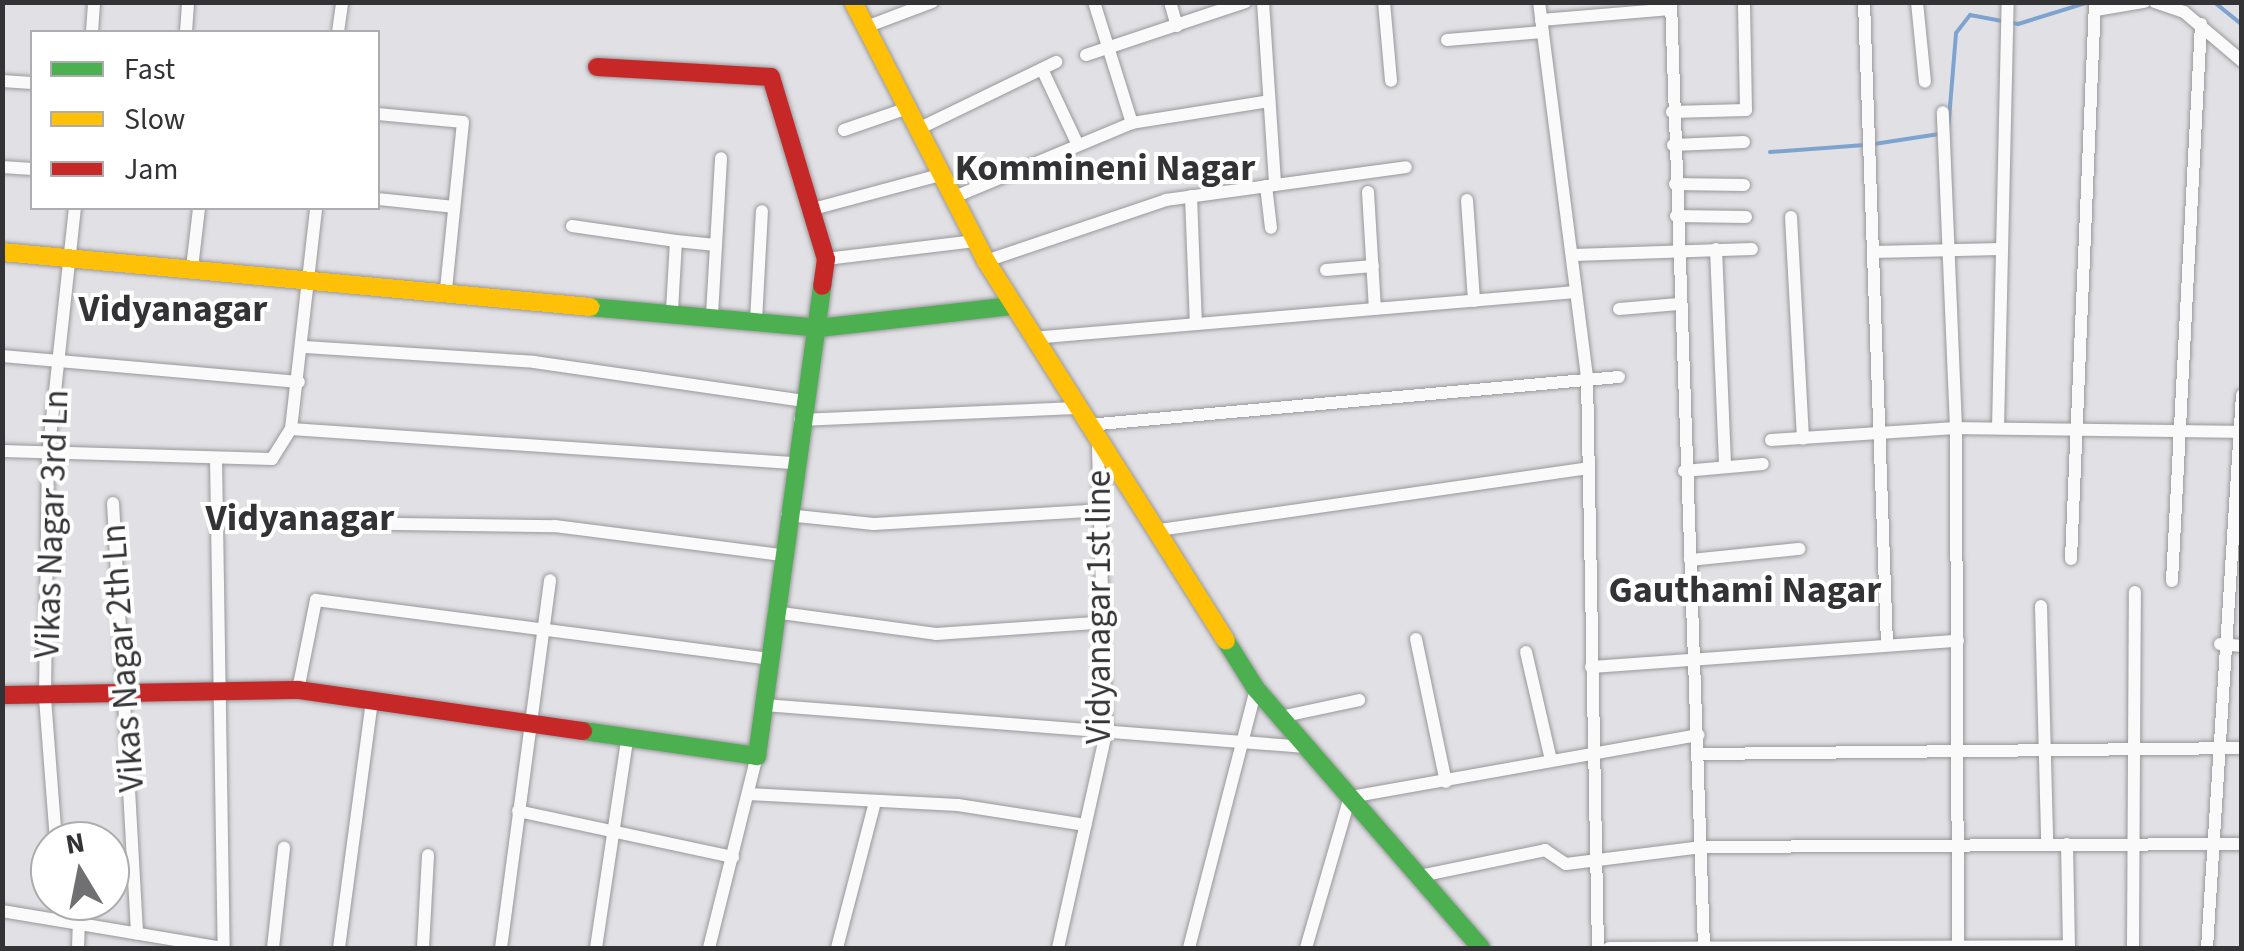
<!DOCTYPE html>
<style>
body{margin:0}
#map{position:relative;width:2244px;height:951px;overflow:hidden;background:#e1e1e5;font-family:"Source Sans 3",sans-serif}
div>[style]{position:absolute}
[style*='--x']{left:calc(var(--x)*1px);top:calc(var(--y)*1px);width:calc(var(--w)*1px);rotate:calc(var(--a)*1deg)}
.stream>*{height:4px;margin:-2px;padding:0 2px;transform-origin:2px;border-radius:2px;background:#7ea3cf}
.roads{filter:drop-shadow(0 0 2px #98989b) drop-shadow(0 0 2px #98989b)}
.street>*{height:12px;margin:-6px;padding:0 6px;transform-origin:6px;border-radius:6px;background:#fafafb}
.fast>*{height:18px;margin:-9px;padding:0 9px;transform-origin:9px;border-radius:9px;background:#4caf50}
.slow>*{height:18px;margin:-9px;padding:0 9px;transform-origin:9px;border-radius:9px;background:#ffc107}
.jam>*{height:18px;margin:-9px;padding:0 9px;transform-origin:9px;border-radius:9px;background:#c62828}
span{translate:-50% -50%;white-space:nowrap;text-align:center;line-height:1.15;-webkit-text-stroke:8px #fff;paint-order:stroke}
.street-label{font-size:35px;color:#333336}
.neighbourhood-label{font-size:38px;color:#333336;font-weight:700}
.frame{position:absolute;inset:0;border:5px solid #333336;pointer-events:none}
.legend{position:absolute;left:30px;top:30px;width:350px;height:180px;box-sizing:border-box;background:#fff;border:2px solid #adadaf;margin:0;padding:12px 18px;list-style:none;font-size:30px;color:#333336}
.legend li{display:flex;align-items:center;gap:20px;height:50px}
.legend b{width:50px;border:2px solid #adadaf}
.north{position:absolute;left:30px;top:821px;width:100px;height:100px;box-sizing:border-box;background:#fff;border:2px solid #adadaf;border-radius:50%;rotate:350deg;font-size:28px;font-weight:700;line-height:40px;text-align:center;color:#333336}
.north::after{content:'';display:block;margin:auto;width:35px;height:45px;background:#707073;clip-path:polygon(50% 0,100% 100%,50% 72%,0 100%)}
</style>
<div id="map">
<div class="stream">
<i style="--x:2214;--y:2;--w:36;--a:39"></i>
<i style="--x:1948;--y:131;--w:98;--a:-85.3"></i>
<i style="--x:1956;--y:33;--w:23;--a:-52"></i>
<i style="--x:1970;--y:15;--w:49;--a:10.6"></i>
<i style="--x:2018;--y:24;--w:74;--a:-17.2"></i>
<i style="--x:1874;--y:144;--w:66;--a:-8.7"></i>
<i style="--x:1770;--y:152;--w:95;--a:-4.2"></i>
</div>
<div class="roads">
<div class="street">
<i style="--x:1094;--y:2;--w:127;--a:72.6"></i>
<i style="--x:1170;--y:2;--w:25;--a:74"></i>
<i style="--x:1263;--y:2;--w:183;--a:86.2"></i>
<i style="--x:1384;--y:2;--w:79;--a:84.9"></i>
<i style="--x:1539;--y:2;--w:378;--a:82.7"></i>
<i style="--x:1587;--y:377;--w:571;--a:88.9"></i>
<i style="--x:1671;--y:2;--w:947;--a:88"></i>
<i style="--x:1864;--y:2;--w:643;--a:87.95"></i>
<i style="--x:1917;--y:2;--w:80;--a:84.3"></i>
<i style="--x:2155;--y:2;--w:31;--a:19"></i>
<i style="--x:2184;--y:12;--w:76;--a:40.2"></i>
<i style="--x:2096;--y:10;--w:49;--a:-9.5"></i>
<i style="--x:1541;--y:20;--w:130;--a:-4.8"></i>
<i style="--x:866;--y:27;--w:71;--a:-20.7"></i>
<i style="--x:92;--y:32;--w:30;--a:-86"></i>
<i style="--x:186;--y:32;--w:30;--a:-86"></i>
<i style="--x:338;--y:32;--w:30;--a:-82"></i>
<i style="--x:1447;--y:40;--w:96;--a:-4.8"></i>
<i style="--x:1086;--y:55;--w:168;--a:-18.4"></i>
<i style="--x:1042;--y:69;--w:84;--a:64.7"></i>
<i style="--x:2;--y:81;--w:30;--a:4"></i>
<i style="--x:1672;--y:112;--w:74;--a:-1.5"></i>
<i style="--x:1746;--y:110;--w:108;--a:-91.1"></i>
<i style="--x:378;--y:114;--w:85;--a:5.4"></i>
<i style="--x:463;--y:122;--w:168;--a:95.8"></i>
<i style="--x:844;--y:130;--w:65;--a:-19"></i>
<i style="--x:916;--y:130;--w:156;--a:-25.9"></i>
<i style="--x:1673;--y:145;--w:71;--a:-2.4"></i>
<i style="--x:2;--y:167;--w:30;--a:4"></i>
<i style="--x:1675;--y:184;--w:69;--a:0.8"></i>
<i style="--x:1266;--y:186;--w:42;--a:83.2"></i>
<i style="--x:1368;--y:192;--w:117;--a:86.6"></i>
<i style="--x:1191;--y:196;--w:128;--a:87.8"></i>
<i style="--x:952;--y:198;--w:195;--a:-22.6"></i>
<i style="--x:1132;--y:123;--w:139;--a:-9.1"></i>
<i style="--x:378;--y:199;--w:76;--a:6"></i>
<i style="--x:1467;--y:200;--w:101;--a:86"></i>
<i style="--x:813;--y:209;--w:131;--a:-15"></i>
<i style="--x:1676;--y:216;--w:70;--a:0.8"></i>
<i style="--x:1791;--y:217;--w:222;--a:86.9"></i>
<i style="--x:572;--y:226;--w:105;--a:8.2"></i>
<i style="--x:676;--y:241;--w:69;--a:93.3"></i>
<i style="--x:676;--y:241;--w:40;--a:5.7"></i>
<i style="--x:1716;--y:249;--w:218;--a:87.6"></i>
<i style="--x:1873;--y:252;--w:128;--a:-1.3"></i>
<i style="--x:1574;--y:255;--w:178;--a:-1.9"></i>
<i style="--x:826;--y:259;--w:150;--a:-6.9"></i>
<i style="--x:986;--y:261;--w:190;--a:-18.7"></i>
<i style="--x:1166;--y:200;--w:242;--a:-7.8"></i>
<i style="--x:192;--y:268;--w:60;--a:-83.3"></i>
<i style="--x:1326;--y:270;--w:47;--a:-4.9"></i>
<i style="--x:1619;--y:309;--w:60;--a:-4.8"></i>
<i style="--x:712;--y:315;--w:157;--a:-86.7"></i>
<i style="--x:756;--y:321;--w:110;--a:-86.9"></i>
<i style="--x:1032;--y:338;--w:545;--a:-4.84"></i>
<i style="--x:305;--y:347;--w:229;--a:3.7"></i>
<i style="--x:534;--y:362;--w:273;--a:8.2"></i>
<i style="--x:2;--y:356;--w:298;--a:5"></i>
<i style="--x:800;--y:420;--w:276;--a:-2.5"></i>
<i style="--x:1088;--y:425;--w:533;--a:-5.17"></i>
<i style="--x:1998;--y:428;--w:426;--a:-88.7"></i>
<i style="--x:291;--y:429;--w:222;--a:-83.5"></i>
<i style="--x:1771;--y:440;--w:185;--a:-3.7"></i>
<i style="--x:1956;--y:428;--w:316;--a:-92.4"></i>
<i style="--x:2;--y:451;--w:270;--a:1.7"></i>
<i style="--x:272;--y:459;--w:36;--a:-58"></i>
<i style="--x:291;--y:429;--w:502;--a:3.88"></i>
<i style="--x:216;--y:458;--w:490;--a:89.1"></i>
<i style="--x:1684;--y:471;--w:79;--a:-5.1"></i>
<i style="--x:113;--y:503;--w:431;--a:86.8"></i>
<i style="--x:787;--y:515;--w:87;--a:5.9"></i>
<i style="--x:874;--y:524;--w:227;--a:-3.5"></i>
<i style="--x:330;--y:523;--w:225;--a:0.8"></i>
<i style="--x:555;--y:526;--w:229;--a:7.3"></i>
<i style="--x:1159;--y:530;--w:433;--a:-8.2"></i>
<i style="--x:2071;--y:559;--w:558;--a:-87.53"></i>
<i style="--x:1690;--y:560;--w:110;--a:-5.8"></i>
<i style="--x:2172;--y:581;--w:558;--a:-87.02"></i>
<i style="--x:2041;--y:606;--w:237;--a:88.5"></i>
<i style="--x:774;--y:612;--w:163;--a:7.7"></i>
<i style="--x:936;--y:634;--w:170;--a:-4"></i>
<i style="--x:1416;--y:639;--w:146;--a:78.2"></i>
<i style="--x:2220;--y:644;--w:22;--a:5"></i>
<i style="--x:1526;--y:652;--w:111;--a:77"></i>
<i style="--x:1591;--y:667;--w:368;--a:-4.1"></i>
<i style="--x:298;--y:690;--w:92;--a:-78.7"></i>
<i style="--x:316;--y:600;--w:457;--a:7.4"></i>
<i style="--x:764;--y:705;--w:544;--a:4.43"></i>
<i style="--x:1280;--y:717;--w:81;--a:-12.1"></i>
<i style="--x:1700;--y:754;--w:542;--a:-0.63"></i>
<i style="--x:748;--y:794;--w:210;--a:3"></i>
<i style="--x:958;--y:805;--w:129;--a:8.9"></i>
<i style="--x:518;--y:811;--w:220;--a:12.1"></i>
<i style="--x:56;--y:841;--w:144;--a:-94.4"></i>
<i style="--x:45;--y:697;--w:241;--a:-89.3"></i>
<i style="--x:48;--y:456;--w:249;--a:-83.8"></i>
<i style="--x:2067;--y:844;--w:104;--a:88.9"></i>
<i style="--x:1420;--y:876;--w:128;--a:-11.7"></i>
<i style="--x:1545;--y:850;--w:25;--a:34"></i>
<i style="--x:1566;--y:864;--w:137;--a:-7.1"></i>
<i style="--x:1702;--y:847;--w:540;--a:-0.32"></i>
<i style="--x:2;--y:911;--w:225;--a:9.5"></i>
<i style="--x:78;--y:948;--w:25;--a:-88"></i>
<i style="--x:273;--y:948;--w:101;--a:-83.7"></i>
<i style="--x:339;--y:948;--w:249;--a:-82.4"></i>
<i style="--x:423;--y:948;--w:93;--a:-86.9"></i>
<i style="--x:501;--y:948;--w:371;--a:-82.4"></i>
<i style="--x:596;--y:948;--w:210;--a:-81.5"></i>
<i style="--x:709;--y:948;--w:198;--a:-76"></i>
<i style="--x:837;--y:948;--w:151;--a:-75.4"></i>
<i style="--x:1058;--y:948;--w:219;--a:-77.4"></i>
<i style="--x:1106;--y:734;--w:291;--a:-91.6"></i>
<i style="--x:1189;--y:948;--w:268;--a:-75.5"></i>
<i style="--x:1306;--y:948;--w:157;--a:-73.8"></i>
<i style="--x:1350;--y:797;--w:354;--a:-10.1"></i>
<i style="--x:1609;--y:948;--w:460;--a:-0.2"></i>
<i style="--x:1958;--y:948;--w:520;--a:-90.22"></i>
<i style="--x:1956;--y:428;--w:286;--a:0.8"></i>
<i style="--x:2133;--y:948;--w:356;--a:-89.7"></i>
<i style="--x:2207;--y:948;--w:554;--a:-86.38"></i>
</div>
<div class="fast">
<i style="--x:590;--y:307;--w:230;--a:5.2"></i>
<i style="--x:819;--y:328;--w:195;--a:-6.5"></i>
<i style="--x:1226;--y:641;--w:57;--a:58"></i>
<i style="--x:1256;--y:689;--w:343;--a:49"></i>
<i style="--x:583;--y:731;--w:176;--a:8.2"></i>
<i style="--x:757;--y:756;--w:474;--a:-82.1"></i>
</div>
<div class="slow">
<i style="--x:853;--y:2;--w:291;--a:62.8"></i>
<i style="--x:986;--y:261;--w:449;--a:57.7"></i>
<i style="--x:2;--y:252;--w:591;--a:5.34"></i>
</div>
<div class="jam">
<i style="--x:597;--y:67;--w:174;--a:3.3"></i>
<i style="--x:771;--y:77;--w:190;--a:73.2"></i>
<i style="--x:826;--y:259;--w:27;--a:98"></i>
<i style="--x:2;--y:695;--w:296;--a:-1"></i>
<i style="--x:298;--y:690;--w:288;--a:8.2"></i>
</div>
</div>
<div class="street-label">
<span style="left:52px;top:524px;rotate:-88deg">Vikas Nagar 3rd Ln</span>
<span style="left:1099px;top:607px;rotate:-90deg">Vidyanagar 1st line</span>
<span style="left:123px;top:658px;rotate:-94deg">Vikas Nagar 2th Ln</span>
</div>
<div class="neighbourhood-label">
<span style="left:1105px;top:169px">Kommineni Nagar</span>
<span style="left:173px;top:310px">Vidyanagar</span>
<span style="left:300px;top:519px">Vidyanagar</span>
<span style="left:1745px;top:591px">Gauthami Nagar</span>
</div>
<div class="frame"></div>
<ul class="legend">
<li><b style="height:12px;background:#4caf50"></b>Fast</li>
<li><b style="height:12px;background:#ffc107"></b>Slow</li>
<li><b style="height:12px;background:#c62828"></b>Jam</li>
</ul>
<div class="north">N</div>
</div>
